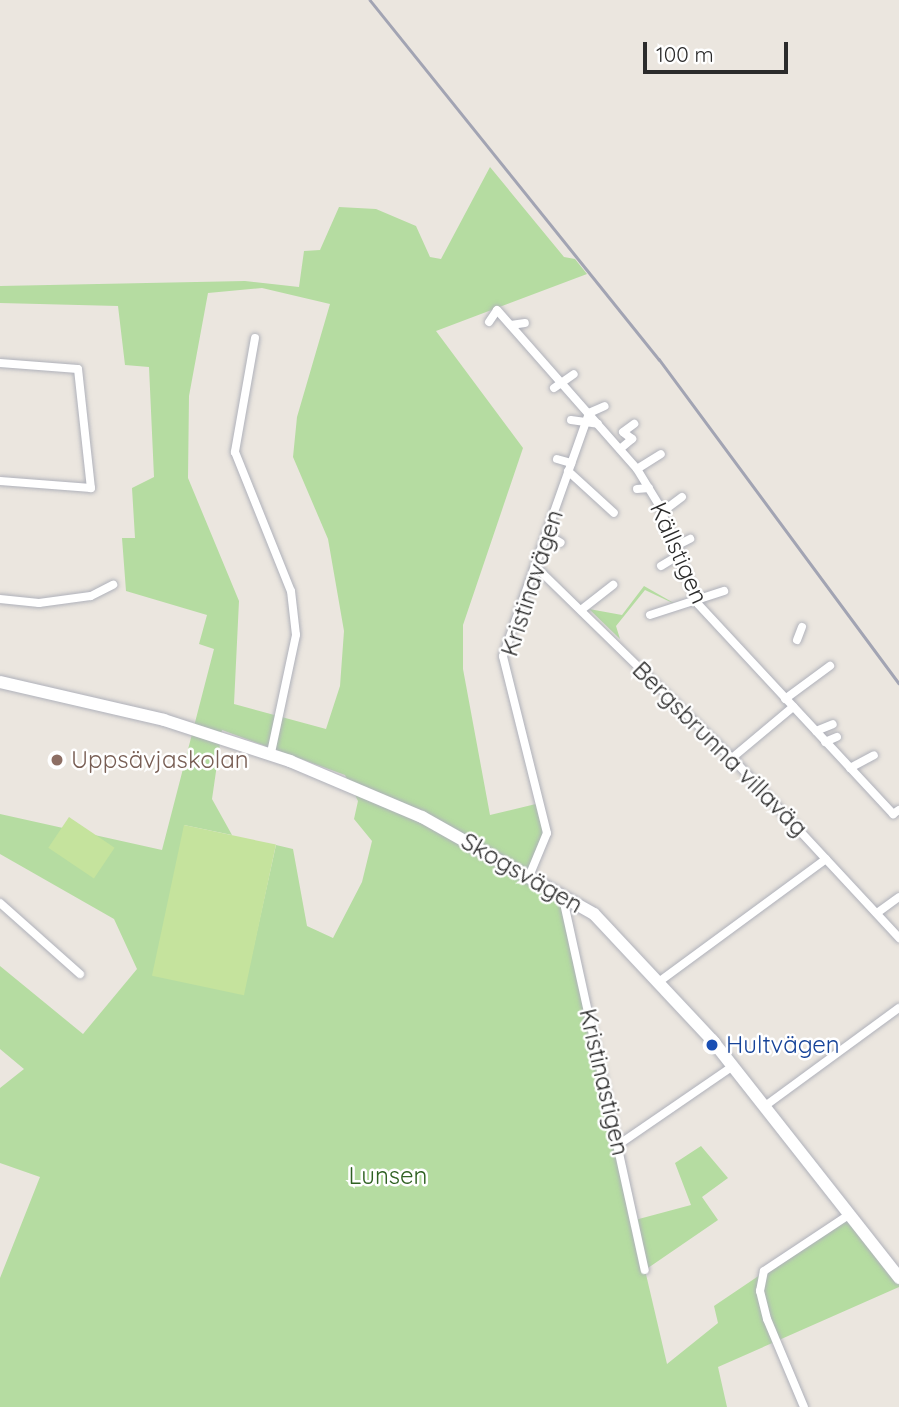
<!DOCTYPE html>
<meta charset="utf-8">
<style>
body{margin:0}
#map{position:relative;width:899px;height:1407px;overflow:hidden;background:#ebe6df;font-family:Quicksand,sans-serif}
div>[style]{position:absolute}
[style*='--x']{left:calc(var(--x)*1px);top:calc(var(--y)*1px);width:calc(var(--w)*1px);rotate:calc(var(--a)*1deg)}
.green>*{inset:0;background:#b5dca1}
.pitch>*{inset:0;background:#c5e39d;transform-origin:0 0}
.roads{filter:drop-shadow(0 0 2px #afb1ba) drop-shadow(0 0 2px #afb1ba)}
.street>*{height:8px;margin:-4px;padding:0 4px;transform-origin:4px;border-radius:4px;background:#fff}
.secondary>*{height:12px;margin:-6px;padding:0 6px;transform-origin:6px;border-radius:6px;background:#fff}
.rail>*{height:2.5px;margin:-1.25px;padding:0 1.25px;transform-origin:1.25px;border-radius:1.25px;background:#a2a4b3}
.dots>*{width:19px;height:19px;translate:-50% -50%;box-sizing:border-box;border:4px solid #fff;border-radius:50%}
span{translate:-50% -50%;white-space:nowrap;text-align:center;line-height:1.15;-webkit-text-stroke:5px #fff;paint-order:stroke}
.street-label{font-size:24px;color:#2b2b2b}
.education-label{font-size:24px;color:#785e54}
.left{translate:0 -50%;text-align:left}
.transit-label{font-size:24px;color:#164399}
.park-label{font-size:24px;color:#2f6122}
.scale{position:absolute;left:643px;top:42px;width:145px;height:32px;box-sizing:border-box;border:4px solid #2b2b2b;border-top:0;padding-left:9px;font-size:21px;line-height:24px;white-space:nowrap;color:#2b2b2b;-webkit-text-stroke:5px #fff;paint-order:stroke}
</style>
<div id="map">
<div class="green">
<i style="clip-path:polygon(evenodd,490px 167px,564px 257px,575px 259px,587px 274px,436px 331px,523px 448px,463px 625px,463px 669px,490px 815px,540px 803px,545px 848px,530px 874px,562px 894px,635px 1220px,691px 1205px,675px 1163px,701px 1146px,728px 1178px,702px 1197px,718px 1220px,645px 1270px,667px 1364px,718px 1323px,714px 1306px,850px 1214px,899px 1278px,899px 1287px,718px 1367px,727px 1407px,0 1407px,0 1278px,40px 1177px,0 1163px,0 1088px,24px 1069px,0 1049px,0 966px,83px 1034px,137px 969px,114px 919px,0 854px,0 814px,162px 850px,214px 649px,199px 644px,207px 615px,126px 591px,122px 538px,135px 538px,132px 488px,154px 477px,149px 367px,125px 365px,118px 306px,0 303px,0 286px,245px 281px,299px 287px,304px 251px,320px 250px,339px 207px,376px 209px,416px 226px,430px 257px,441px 259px,490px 167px,262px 288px,330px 304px,297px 417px,293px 457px,328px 539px,344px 631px,340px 686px,326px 729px,234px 704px,239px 601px,188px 478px,189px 396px,208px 293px,262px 288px,490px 167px,222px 730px,345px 775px,358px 801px,354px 819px,372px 841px,362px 882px,333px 938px,307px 926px,293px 849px,276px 845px,243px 995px,184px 825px,232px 835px,212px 799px,222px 730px)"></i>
<i style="clip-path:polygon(644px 586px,679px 606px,645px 590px,616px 626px,620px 639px,589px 609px,622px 615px)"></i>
</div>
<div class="pitch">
<i style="left:69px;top:817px;width:55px;height:37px;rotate:34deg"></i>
<i style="left:184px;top:825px;width:94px;height:154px;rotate:12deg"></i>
</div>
<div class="roads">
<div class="street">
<i style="--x:489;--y:322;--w:14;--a:-56"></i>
<i style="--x:497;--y:310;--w:212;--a:48.6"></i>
<i style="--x:637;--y:469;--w:42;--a:58.6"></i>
<i style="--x:659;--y:505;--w:106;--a:68.5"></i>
<i style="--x:698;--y:604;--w:287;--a:47.1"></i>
<i style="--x:893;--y:814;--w:7;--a:-34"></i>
<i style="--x:511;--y:325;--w:14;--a:-8"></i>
<i style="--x:255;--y:338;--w:116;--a:100"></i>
<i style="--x:235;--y:452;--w:150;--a:68.1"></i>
<i style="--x:291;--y:591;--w:44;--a:83.5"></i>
<i style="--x:296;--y:635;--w:121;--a:102"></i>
<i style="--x:0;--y:363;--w:78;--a:4.4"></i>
<i style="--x:78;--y:369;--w:120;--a:83.8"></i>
<i style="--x:91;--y:488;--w:91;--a:-175.6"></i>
<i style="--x:554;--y:388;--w:24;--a:-35"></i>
<i style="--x:571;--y:420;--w:27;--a:8"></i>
<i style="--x:620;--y:449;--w:16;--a:-40"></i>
<i style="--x:632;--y:439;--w:11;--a:-142"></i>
<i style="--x:623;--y:432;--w:14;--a:-36"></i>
<i style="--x:557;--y:459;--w:15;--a:16"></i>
<i style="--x:637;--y:469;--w:28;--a:-32"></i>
<i style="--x:568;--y:471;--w:62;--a:42.4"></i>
<i style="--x:637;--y:489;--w:12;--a:-5"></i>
<i style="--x:662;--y:512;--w:25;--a:-37"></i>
<i style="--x:546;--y:534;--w:17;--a:31"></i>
<i style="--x:676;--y:546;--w:16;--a:-27"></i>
<i style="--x:535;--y:566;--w:275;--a:44.3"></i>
<i style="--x:732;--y:758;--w:246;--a:47.1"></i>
<i style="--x:661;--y:566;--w:21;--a:-31"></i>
<i style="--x:0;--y:599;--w:39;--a:6"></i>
<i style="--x:39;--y:603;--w:52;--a:-7.7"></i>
<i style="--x:91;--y:596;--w:25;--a:-27"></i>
<i style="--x:581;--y:610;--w:41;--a:-38"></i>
<i style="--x:650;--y:615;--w:78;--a:-18"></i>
<i style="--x:797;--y:640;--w:14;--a:-69"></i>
<i style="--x:785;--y:699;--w:56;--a:-36.3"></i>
<i style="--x:816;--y:731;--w:18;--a:-22"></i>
<i style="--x:825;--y:742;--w:13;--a:-23"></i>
<i style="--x:732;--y:758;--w:80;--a:-39.9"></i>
<i style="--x:850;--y:768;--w:27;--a:-28"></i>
<i style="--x:530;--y:874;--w:44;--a:-67.5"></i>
<i style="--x:547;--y:833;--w:182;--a:-104"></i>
<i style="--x:503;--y:656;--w:258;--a:-70.5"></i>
<i style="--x:589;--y:413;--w:17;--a:-24"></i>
<i style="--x:562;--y:894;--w:385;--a:77.6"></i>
<i style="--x:0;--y:903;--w:107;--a:41.6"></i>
<i style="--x:877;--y:913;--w:27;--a:-36"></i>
<i style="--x:660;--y:981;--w:206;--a:-36.3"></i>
<i style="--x:765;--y:1106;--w:166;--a:-36.2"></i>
<i style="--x:618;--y:1145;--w:140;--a:-34.5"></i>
<i style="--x:804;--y:1407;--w:95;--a:-112.8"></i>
<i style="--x:767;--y:1319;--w:29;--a:-104"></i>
<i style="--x:760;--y:1291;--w:20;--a:-79"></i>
<i style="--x:764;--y:1271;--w:103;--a:-33.5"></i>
</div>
<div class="secondary">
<i style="--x:0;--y:682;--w:168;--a:13"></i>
<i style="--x:164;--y:720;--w:133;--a:18"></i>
<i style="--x:290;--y:761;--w:143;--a:23"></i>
<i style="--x:422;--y:817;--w:197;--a:29.4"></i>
<i style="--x:594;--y:914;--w:173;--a:46.9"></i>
<i style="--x:712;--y:1040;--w:303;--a:51.8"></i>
</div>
</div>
<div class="rail">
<i style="--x:370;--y:0;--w:461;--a:51.2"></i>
<i style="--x:659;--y:359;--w:403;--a:53.5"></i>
</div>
<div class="dots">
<i style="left:57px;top:760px;background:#8d6e63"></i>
<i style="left:712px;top:1045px;background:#1a4fb4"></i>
</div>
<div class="street-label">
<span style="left:679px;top:553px;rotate:66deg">Källstigen</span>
<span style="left:532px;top:583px;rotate:-72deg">Kristinavägen</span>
<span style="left:720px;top:749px;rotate:45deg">Bergsbrunna villaväg</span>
<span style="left:522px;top:873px;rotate:30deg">Skogsvägen</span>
<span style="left:604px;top:1082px;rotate:77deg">Kristinastigen</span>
</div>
<div class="education-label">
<span class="left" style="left:71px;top:760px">Uppsävjaskolan</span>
</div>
<div class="transit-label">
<span class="left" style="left:726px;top:1045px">Hultvägen</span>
</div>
<div class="park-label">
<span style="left:388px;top:1176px">Lunsen</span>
</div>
<div class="scale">100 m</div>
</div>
